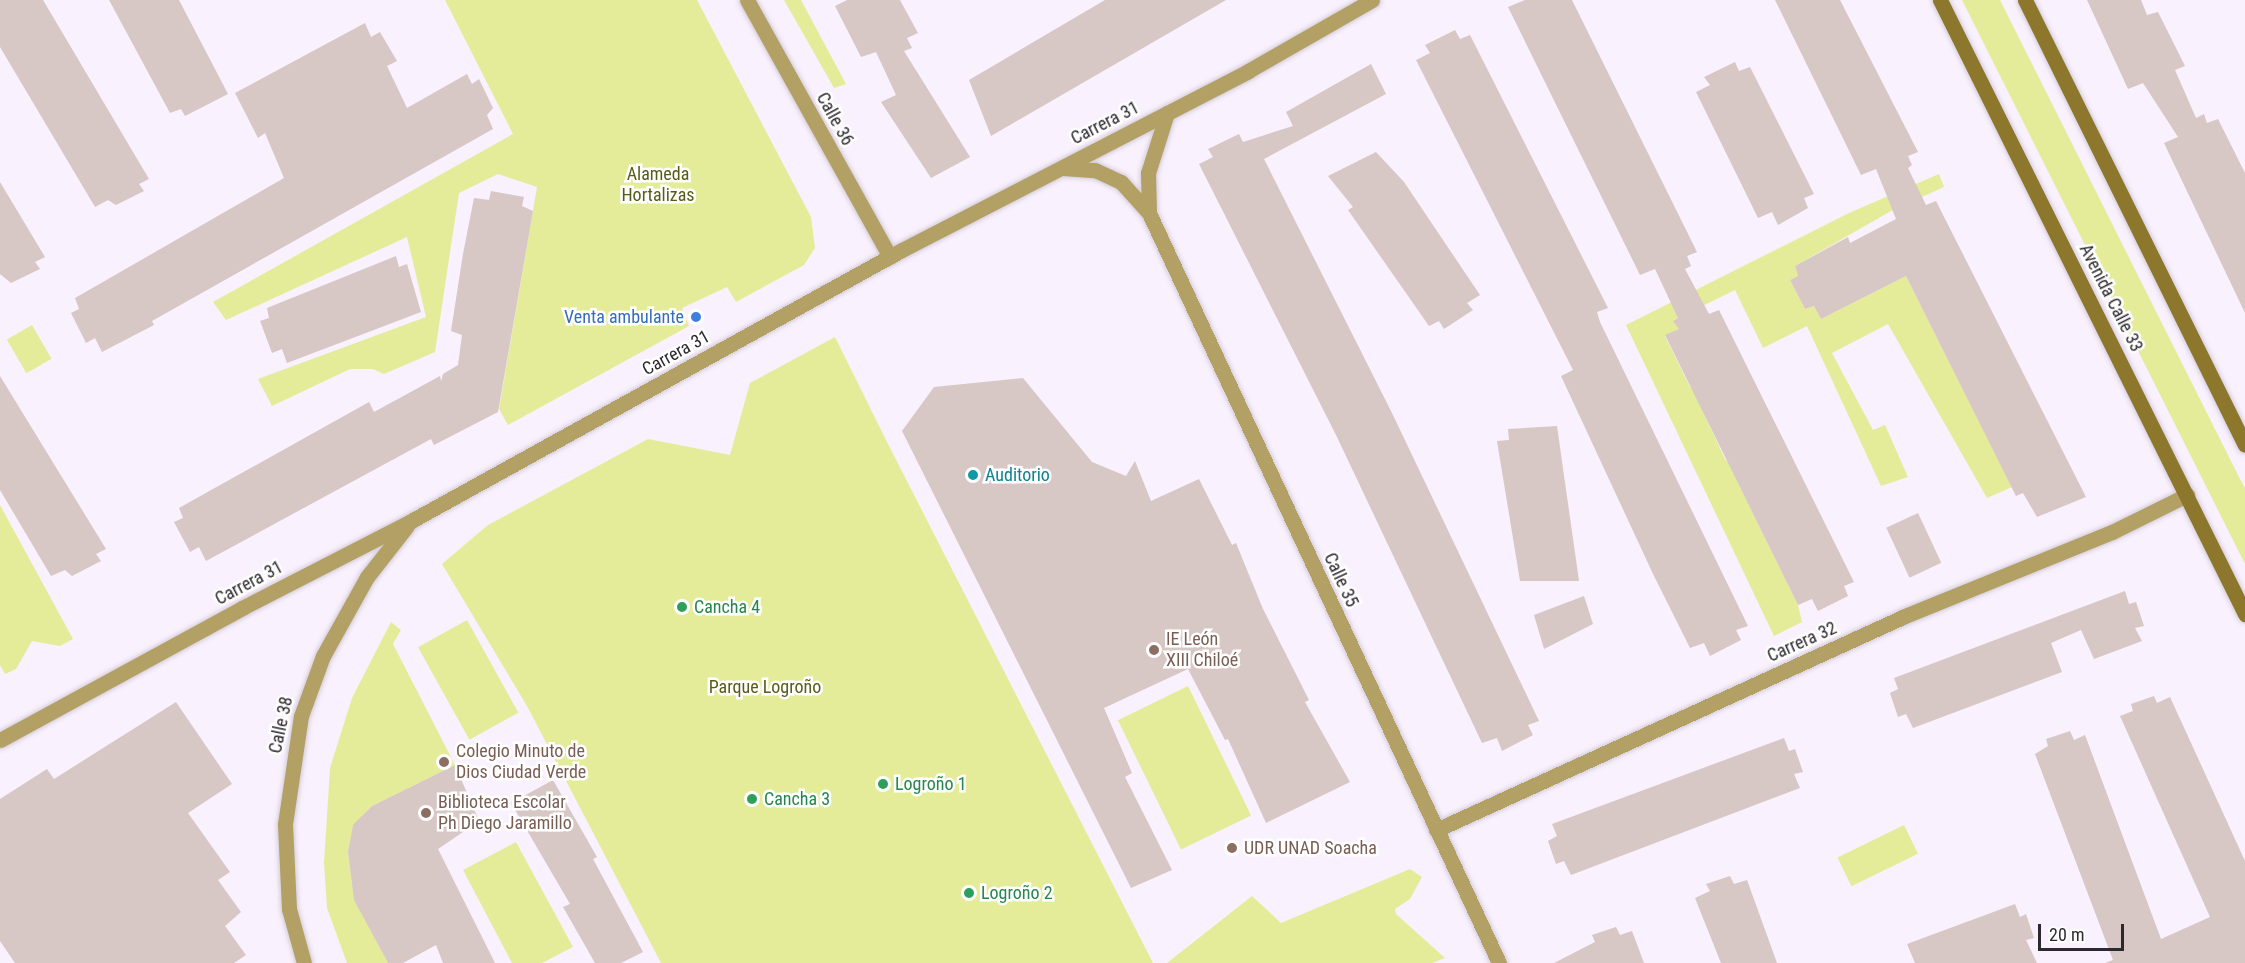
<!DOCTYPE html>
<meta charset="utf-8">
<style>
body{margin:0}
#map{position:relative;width:2245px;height:963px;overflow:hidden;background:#f9f1fd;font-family:"Roboto Condensed",sans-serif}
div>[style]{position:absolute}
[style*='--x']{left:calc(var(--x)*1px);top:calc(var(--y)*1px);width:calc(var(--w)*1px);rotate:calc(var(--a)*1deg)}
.green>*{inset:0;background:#e4ec9a;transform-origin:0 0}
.building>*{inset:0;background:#d7c7c5;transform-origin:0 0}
.roads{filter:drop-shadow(0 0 2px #d4cdd8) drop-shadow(0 0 2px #d4cdd8)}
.minor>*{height:15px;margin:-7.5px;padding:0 7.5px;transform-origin:7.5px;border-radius:7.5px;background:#b3a065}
.tertiary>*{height:15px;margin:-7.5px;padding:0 7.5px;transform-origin:7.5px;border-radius:7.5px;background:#b3a065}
.secondary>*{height:15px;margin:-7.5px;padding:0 7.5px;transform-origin:7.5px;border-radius:7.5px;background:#8d772c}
.dots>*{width:16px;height:16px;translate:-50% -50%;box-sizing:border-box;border:3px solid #fff;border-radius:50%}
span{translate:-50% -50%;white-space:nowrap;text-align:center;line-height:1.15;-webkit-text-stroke:5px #fff;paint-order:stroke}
.street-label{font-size:18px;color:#2c292e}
.park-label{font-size:18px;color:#585c18}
.shop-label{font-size:18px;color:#366cbe}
.right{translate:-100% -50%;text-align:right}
.culture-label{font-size:18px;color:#0d838f}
.left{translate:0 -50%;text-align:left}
.leisure-label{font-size:18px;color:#27864d}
.education-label{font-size:18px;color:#785e54}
.scale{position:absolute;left:2038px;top:924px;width:86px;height:27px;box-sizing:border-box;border:3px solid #2c292e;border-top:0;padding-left:8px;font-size:18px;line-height:21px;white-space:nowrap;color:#2c292e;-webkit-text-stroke:4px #fff;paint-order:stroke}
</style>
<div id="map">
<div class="green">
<i style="clip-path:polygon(445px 0,697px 0,811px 217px,815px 248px,804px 265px,736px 302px,727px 287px,682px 308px,689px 326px,508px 425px,499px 409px,537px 187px,498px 174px,459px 193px,435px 352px,384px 374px,373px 369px,350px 369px,272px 406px,258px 379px,426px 317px,407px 237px,226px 320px,213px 302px,513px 134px)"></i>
<i style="clip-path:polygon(784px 0,801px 0,846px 84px,834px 88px)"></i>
<i style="clip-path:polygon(1962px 0,2000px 0,2239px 477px,2245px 488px,2245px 564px)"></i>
<i style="clip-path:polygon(1939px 174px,1944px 187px,1891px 211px,1795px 266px,1798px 276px,1790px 280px,1805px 309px,1814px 306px,1821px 319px,1906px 276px,2012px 487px,1987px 498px,1888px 324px,1832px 353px,1873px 430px,1885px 425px,1908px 477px,1881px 486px,1807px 326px,1763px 348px,1735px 290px,1674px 320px,1679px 329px,1665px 336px,1690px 387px,1705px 382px,1702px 410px,1726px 461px,1741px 456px,1737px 481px,1798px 605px,1802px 622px,1774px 636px,1626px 325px,1849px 213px)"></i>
<i style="left:32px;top:325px;width:39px;height:29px;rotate:60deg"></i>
<i style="clip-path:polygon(835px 337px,886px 440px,1153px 963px,661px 963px,527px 706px,442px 564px,488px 525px,648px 439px,730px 455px,750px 383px)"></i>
<i style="clip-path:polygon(0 505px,73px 639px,60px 646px,32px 641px,16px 669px,5px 674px,0 665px)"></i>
<i style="left:467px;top:620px;width:106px;height:56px;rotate:61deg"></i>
<i style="clip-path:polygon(391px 622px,401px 630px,393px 644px,455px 765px,372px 806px,353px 826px,348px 852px,354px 899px,388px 963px,347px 963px,327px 908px,324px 863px,330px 768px,352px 698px)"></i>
<i style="left:1188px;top:686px;width:144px;height:78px;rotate:64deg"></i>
<i style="left:1904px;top:825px;width:32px;height:74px;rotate:64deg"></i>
<i style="clip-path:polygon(516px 842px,573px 947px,542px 963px,512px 963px,463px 870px)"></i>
<i style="clip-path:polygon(1410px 869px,1422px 877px,1410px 899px,1395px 909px,1396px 914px,1445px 958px,1432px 963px,1167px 963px,1252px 896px,1281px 923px)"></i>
</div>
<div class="building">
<i style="clip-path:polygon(0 0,43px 0,149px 179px,139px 184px,144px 191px,116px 205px,108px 200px,95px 207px,0 47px)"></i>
<i style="clip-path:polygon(109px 0,179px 0,228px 94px,185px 116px,181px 109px,170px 113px)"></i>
<i style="clip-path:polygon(847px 0,900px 0,918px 33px,907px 38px,912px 48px,904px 51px,970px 157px,931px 178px,881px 102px,896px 95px,876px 52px,861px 57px,835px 6px)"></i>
<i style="clip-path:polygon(1105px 0,1226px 0,991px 136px,969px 80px)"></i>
<i style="clip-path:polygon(1525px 0,1572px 0,1697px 252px,1687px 256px,1691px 266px,1685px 269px,1709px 314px,1719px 310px,1854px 582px,1844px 586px,1848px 596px,1818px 611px,1812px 599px,1798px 605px,1665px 335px,1679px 329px,1673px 321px,1678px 318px,1655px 269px,1640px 275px,1508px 7px)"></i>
<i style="clip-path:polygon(1775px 0,1840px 0,1918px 152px,1908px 156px,1912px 165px,1908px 168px,1926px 205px,1936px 201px,2086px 497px,2037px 517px,2023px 493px,2016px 496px,1906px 276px,1821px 319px,1814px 306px,1805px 309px,1790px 280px,1798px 276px,1795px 266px,1848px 237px,1850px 243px,1896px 219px,1876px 169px,1861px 175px)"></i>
<i style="clip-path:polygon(2087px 0,2141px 0,2147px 15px,2158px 12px,2185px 66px,2175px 70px,2196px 118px,2204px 114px,2207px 123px,2218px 119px,2245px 173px,2245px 313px,2164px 143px,2178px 137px,2143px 83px,2128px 89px)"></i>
<i style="clip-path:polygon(365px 23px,371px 37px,380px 32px,397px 61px,387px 66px,407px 108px,467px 74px,472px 84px,479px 79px,493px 108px,487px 115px,493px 129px,152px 321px,154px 325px,102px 352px,95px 338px,86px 343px,71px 313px,79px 309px,75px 298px,284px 178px,265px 133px,258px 138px,235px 93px)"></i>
<i style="clip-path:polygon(1455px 30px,1460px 39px,1470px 35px,1608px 308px,1597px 312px,1600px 322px,1748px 626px,1736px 630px,1741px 640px,1710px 656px,1704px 643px,1690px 648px,1654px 576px,1561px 376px,1573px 370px,1416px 60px,1430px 53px,1425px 45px)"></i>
<i style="clip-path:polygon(1735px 62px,1739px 71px,1750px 67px,1814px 194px,1804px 198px,1808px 208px,1778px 225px,1772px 212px,1758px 218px,1696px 92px,1710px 85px,1704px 77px)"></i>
<i style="clip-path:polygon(1371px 64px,1386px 94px,1264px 159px,1391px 411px,1539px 721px,1528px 725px,1533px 735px,1502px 751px,1497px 738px,1482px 743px,1336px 435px,1199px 164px,1213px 157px,1208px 149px,1239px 134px,1243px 142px,1293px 126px,1286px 112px)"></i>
<i style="clip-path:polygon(1376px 152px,1404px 182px,1480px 295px,1467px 303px,1473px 310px,1444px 329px,1439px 321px,1429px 326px,1348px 210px,1353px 207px,1328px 176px)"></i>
<i style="clip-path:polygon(0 182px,45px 257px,35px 262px,40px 269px,11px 283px,0 274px)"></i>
<i style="clip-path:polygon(491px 191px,524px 197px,522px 206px,533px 211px,498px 412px,434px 445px,431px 439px,206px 561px,199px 547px,190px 552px,174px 522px,183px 518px,179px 508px,369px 402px,374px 412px,440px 376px,441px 381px,443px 374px,458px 365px,462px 335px,451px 331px,463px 254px,474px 198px,489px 200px)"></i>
<i style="clip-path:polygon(396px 256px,399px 267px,407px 264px,421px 312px,287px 363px,282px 349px,272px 353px,260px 321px,269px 318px,267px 308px)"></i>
<i style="clip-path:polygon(0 376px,106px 549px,96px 554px,101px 561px,72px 576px,65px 570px,51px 576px,0 490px)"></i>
<i style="clip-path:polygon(1023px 378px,1092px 462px,1126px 476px,1135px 461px,1151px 501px,1199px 479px,1232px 545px,1236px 543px,1263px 609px,1309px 700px,1305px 702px,1350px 782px,1266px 823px,1228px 739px,1225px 740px,1188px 669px,1104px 708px,1132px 773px,1125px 777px,1172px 870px,1131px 888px,902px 431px,934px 387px)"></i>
<i style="clip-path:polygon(1557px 426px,1579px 581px,1520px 581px,1497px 441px,1509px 440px,1508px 429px)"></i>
<i style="left:1918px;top:513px;width:55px;height:35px;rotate:65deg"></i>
<i style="clip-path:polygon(2125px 591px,2129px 604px,2136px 602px,2144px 626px,2135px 628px,2142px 641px,2094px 659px,2081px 630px,2051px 643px,2062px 672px,1913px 728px,1906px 714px,1898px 717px,1890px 693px,1898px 689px,1894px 678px)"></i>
<i style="clip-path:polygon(1584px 596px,1593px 624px,1544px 649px,1534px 615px)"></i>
<i style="clip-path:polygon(2154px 696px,2157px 703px,2170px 697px,2245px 861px,2245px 963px,2105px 963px,2113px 960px,2035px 754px,2048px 746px,2046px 739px,2070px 731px,2074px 740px,2085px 735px,2161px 939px,2210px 917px,2120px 716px,2133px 711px,2131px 704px)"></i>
<i style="clip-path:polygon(176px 702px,232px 784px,188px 813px,230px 872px,218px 880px,241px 912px,225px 926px,246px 955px,234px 963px,15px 963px,0 941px,0 799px,47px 769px,54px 779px)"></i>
<i style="clip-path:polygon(1784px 738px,1789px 751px,1795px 749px,1803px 772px,1794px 774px,1800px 788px,1571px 875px,1564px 861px,1556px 864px,1548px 841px,1557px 836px,1552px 824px)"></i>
<i style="clip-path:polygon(455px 765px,479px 821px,438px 849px,495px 963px,443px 963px,436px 945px,403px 963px,388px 963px,354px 900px,348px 852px,353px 825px,372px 806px)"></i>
<i style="clip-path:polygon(553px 780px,597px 857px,593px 859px,643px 952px,621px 963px,595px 963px,563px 907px,570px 904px,511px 803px)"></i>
<i style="clip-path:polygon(1730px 876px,1734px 884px,1747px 880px,1777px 963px,1721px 963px,1695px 898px,1710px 891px,1706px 884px)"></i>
<i style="clip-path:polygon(2015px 904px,2020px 917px,2026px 914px,2034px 938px,2026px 940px,2037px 963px,1915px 963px,1907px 944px)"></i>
<i style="clip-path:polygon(1616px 927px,1620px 935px,1632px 931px,1644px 963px,1554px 963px,1595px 942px,1592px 935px)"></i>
</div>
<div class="roads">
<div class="minor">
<i style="--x:747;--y:0;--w:294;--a:60.9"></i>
<i style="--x:1436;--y:830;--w:516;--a:-24.53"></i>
<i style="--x:1905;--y:616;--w:223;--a:-22.1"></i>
<i style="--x:2112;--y:532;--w:84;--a:-26.3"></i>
</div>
<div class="tertiary">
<i style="--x:1063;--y:168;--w:32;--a:4"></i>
<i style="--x:1095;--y:170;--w:29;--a:25"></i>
<i style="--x:1121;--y:182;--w:42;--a:47.9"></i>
<i style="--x:1149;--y:213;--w:828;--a:64.98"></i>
<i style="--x:1149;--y:213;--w:40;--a:-91.4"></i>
<i style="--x:1148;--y:173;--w:63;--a:-72.4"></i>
<i style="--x:0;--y:740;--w:276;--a:-28.6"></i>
<i style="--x:242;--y:608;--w:190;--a:-27.2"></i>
<i style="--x:411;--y:521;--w:559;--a:-28.91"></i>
<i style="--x:900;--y:251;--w:392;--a:-27.3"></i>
<i style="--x:1248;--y:71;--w:143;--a:-29.8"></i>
<i style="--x:304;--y:963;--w:56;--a:-105.5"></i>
<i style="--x:289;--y:909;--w:85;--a:-92.7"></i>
<i style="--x:285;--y:824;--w:109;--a:-81.6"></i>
<i style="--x:301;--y:716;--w:64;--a:-69.9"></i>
<i style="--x:323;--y:656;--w:90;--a:-60.9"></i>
<i style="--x:367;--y:577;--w:65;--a:-51.9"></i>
</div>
<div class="secondary">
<i style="--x:1940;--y:0;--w:686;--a:63.58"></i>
<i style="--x:2025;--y:0;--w:496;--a:63.7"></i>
</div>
</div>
<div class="dots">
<i style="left:696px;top:317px;background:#3f7fe0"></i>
<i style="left:973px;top:475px;background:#0f9aa8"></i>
<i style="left:682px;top:607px;background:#2e9e5b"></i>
<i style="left:1154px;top:650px;background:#8d6e63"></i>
<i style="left:444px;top:762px;background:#8d6e63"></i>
<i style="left:883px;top:784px;background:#2e9e5b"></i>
<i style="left:752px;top:799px;background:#2e9e5b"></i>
<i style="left:426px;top:813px;background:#8d6e63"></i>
<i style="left:1232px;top:848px;background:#8d6e63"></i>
<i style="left:969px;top:893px;background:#2e9e5b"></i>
</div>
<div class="street-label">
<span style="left:835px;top:119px;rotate:61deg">Calle 36</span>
<span style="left:1105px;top:123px;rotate:-27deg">Carrera 31</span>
<span style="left:2111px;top:298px;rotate:63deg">Avenida Calle 33</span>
<span style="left:676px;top:353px;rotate:-29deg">Carrera 31</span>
<span style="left:1341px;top:580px;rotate:65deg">Calle 35</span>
<span style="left:249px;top:583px;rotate:-28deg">Carrera 31</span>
<span style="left:1802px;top:642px;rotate:-24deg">Carrera 32</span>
<span style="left:281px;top:725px;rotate:-78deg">Calle 38</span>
</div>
<div class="park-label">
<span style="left:658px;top:185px">Alameda<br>Hortalizas</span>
<span style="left:765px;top:687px">Parque Logroño</span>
</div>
<div class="shop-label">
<span class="right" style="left:684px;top:317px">Venta ambulante</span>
</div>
<div class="culture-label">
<span class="left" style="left:985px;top:475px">Auditorio</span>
</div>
<div class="leisure-label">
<span class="left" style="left:694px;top:607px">Cancha 4</span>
<span class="left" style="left:895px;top:784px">Logroño 1</span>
<span class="left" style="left:764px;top:799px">Cancha 3</span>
<span class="left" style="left:981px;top:893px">Logroño 2</span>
</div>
<div class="education-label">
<span class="left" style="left:1166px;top:650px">IE León<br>XIII Chiloé</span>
<span class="left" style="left:456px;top:762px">Colegio Minuto de<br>Dios Ciudad Verde</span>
<span class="left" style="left:438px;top:813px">Biblioteca Escolar<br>Ph Diego Jaramillo</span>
<span class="left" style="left:1244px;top:848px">UDR UNAD Soacha</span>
</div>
<div class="scale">20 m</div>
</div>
